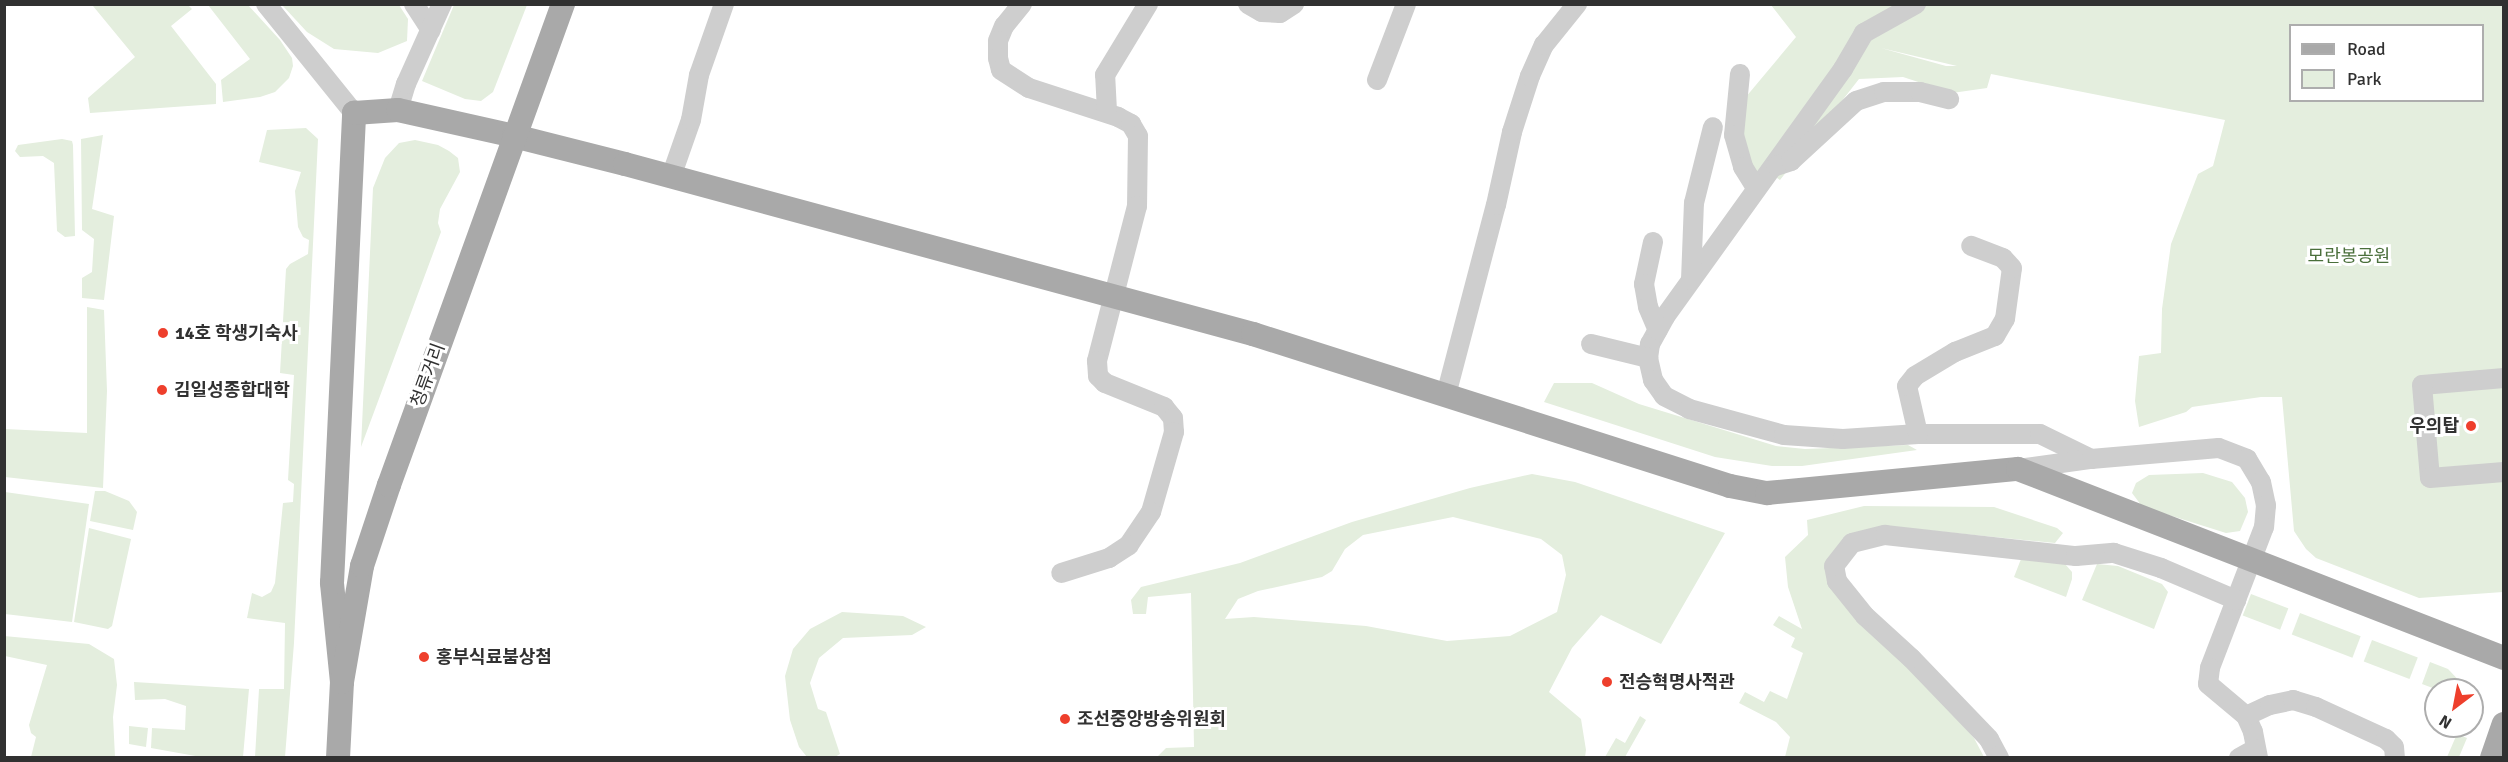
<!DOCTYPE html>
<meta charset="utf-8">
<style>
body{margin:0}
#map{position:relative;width:2508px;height:762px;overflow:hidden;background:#fff;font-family:Signika,"Noto Sans KR",sans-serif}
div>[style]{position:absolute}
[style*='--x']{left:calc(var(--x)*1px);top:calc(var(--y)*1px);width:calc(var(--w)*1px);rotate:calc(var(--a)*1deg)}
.green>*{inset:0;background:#e4eede;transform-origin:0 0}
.minor>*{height:20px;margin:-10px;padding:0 10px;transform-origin:10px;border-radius:10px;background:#cecece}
.major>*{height:24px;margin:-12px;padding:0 12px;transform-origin:12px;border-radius:12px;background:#a9a9a9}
.dots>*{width:16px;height:16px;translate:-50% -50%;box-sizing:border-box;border:3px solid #fff;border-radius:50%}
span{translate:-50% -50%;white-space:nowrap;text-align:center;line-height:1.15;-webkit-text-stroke:6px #fff;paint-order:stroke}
.park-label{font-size:18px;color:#4a6f3b}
.poi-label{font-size:18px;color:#313131;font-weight:700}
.left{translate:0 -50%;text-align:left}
.right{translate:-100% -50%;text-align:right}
.street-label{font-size:18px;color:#313131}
.frame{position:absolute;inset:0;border:6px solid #313131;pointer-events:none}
.legend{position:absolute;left:2289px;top:24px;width:195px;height:78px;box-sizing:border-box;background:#fff;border:2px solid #adadad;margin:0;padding:8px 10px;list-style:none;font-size:18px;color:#313131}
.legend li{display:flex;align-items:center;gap:12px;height:30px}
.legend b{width:30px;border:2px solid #adadad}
.north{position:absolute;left:2424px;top:678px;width:60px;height:60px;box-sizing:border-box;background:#fff;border:2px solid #adadad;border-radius:50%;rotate:212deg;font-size:16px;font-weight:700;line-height:24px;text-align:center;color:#313131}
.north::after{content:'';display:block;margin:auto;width:21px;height:27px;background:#ee3f2c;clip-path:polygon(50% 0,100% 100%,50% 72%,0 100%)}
</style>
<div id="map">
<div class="green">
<i style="clip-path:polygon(95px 4px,188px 5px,192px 9px,171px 26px,216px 84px,216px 104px,90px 113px,88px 98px,135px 57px,93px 6px)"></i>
<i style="clip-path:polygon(208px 5px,248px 5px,280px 40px,292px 58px,293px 66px,289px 78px,275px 92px,260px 97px,223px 102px,221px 80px,250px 59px)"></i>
<i style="clip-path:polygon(282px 5px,399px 5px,408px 19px,407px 41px,378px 53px,334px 49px,307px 32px)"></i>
<i style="clip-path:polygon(454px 5px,527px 5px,493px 92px,481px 101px,465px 99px,422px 81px)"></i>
<i style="clip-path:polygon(evenodd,1771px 5px,2503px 5px,2503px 592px,2419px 598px,2316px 558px,2306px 549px,2294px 531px,2282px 397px,2261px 397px,2192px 407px,2186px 412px,2139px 427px,2135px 401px,2139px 356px,2161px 353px,2162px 309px,2171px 244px,2198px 174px,2213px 166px,2225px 120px,1991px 74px,1987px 88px,1952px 93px,1903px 77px,1859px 79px,1780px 180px,1764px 169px,1759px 173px,1748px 170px,1740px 104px,1796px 37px,1771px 5px,2290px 26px,2482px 26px,2482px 100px,2290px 100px,2290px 26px,1771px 5px,1881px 48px,1957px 66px,1958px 66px,1946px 66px,1881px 48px)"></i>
<i style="clip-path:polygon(306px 128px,318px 139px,294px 643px,285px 757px,255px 757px,259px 689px,284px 689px,285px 623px,247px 618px,252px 593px,262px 597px,271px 592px,275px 583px,283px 503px,293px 502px,294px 484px,288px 480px,294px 375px,280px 373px,286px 269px,290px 264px,308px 254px,309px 240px,303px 237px,298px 227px,295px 191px,301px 172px,259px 162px,267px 130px)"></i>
<i style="clip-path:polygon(103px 135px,92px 209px,114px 216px,104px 300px,82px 298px,82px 278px,92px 272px,94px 239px,82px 230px,81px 139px)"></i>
<i style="clip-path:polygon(62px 139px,72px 141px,73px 145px,75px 236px,65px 237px,57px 231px,54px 163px,43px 156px,20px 157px,15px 151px,18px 145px)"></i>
<i style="clip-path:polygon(415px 140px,438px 145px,449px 151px,458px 158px,460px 172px,440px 209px,438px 223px,441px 232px,361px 447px,373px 188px,385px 158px,399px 143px)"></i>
<i style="clip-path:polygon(87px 307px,104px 310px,107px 391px,103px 488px,5px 477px,5px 429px,87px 433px)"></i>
<i style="clip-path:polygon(1554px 383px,1592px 383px,1639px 404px,1776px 446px,1805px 449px,1908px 445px,1917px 450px,1802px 466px,1772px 466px,1715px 457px,1544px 402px)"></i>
<i style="clip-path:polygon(2203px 473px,2232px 482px,2245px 498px,2248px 512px,2240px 531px,2226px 533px,2153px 510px,2141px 505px,2132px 493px,2136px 483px,2149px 475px)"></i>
<i style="clip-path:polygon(evenodd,1532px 474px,1575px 482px,1725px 533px,1661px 644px,1601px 615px,1572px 648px,1549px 692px,1581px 719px,1586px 750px,1585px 757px,1157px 757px,1166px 748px,1194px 747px,1191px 593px,1148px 597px,1146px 614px,1133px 614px,1131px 600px,1141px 587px,1240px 563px,1352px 522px,1470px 488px,1532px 474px,1453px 517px,1541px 539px,1562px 555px,1566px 575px,1557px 612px,1510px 636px,1447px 641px,1366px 626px,1254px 617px,1225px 619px,1238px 599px,1258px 591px,1322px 577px,1332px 571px,1345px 549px,1363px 535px,1453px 517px)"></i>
<i style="clip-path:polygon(95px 491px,105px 491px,129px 501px,137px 512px,133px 530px,90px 521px)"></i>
<i style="clip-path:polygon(5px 492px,89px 504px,72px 622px,5px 614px)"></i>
<i style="clip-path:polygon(1864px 506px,1994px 507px,2057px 528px,2063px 533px,2055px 543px,1885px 526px,1827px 567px,1974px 738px,1984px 757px,1785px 757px,1790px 737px,1776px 722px,1739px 703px,1745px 692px,1764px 702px,1770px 691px,1787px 699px,1803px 653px,1791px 647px,1795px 638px,1773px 625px,1779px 616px,1802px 629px,1788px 587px,1785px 557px,1808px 535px,1807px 520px)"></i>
<i style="clip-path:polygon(89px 528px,131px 539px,112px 626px,108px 629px,74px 622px)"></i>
<i style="clip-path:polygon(2021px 559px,2065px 564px,2072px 572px,2072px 579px,2066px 597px,2014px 577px)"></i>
<i style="clip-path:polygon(2097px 564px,2118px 566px,2162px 584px,2168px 592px,2154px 629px,2082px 600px)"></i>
<i style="left:2251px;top:594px;width:40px;height:23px;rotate:21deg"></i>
<i style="clip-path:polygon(842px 612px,903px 616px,926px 627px,912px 635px,843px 638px,819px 658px,810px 683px,818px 709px,826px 712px,840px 754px,835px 757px,807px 757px,799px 747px,790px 720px,785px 676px,793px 649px,810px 629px)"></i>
<i style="left:2300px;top:613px;width:65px;height:23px;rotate:21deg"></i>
<i style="clip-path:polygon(4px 636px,89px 644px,114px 659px,117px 685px,113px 717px,115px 757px,31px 757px,36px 737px,31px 733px,29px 725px,47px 665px,5px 656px)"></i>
<i style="left:2372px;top:640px;width:49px;height:23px;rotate:21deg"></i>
<i style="clip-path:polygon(2430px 662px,2448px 669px,2468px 690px,2438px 690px,2422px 684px)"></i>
<i style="clip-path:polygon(134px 682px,249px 689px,243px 757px,201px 757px,151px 748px,152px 728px,185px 730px,186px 706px,165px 699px,135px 700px)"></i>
<i style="clip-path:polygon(1640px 716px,1646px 720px,1625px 757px,1605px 757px,1616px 738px,1625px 743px)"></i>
<i style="clip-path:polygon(129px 726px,148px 728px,146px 747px,129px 744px)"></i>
<i style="clip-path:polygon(2457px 734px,2467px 738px,2459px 757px,2447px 757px)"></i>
</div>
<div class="minor">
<i style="--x:266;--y:4;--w:140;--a:51.1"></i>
<i style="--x:414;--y:4;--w:31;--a:57"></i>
<i style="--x:1022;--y:4;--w:28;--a:129"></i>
<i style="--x:1004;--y:26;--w:16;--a:112"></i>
<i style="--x:998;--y:41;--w:17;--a:90"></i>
<i style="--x:998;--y:58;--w:12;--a:76"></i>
<i style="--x:1001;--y:70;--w:33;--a:33"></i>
<i style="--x:1029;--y:88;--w:94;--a:18"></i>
<i style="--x:1118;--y:117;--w:15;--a:28"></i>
<i style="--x:1131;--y:124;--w:14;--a:60"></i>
<i style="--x:1138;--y:136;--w:70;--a:90.8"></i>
<i style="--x:1137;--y:206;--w:160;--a:104.5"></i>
<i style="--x:1097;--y:361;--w:15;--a:86"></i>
<i style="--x:1098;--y:376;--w:10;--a:45"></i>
<i style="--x:1105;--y:383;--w:64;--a:22.1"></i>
<i style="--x:1164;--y:407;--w:14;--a:51"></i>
<i style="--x:1173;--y:418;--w:14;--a:86"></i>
<i style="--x:1174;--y:432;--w:83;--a:106"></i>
<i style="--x:1151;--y:512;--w:40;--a:124"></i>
<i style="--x:1129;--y:545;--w:24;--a:147"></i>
<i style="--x:1109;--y:558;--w:50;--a:162.6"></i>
<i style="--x:1248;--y:4;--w:16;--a:30"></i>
<i style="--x:1262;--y:12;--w:18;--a:3"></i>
<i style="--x:1280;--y:13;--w:17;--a:-33"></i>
<i style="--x:1916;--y:4;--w:60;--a:150.9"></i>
<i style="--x:1864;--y:33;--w:42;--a:120.3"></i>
<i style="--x:1843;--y:69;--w:305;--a:125.7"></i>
<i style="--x:1665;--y:317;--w:31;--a:119"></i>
<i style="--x:1650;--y:344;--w:14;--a:98"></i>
<i style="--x:1648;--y:358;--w:23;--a:77"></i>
<i style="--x:1653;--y:380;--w:19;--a:55"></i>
<i style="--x:1664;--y:396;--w:28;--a:27"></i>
<i style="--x:1689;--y:409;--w:98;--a:15.3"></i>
<i style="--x:1784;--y:435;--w:59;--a:3.9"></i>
<i style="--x:1843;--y:439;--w:75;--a:-3.8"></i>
<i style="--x:1918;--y:434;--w:122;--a:0"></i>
<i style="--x:2040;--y:434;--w:57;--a:26.1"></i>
<i style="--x:1740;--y:74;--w:61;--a:95.6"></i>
<i style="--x:1734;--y:135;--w:33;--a:74"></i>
<i style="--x:1743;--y:167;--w:25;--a:58"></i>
<i style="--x:1377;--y:80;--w:81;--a:-69.1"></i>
<i style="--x:398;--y:110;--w:27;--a:-73"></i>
<i style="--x:406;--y:84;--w:88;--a:-65.8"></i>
<i style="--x:1107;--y:111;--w:36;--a:-93"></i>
<i style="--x:1105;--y:75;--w:83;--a:-58.8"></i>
<i style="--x:1776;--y:166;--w:16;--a:-18"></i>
<i style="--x:1791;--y:161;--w:88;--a:-42.7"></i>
<i style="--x:1856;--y:101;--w:29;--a:-18"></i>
<i style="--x:1884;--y:92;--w:36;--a:0"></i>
<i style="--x:1920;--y:92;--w:30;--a:14"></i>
<i style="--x:671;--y:177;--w:60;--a:-70.7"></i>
<i style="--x:691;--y:120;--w:46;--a:-79.9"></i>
<i style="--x:699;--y:75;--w:75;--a:-70.6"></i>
<i style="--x:1653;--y:242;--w:43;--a:102.1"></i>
<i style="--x:1644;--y:284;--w:23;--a:80"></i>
<i style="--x:1648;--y:307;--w:25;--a:67"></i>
<i style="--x:1691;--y:280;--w:77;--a:-87.8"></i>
<i style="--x:1694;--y:203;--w:78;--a:-76"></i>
<i style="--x:1591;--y:344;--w:59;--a:13.8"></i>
<i style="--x:2504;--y:378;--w:82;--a:175.1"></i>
<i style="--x:2422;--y:385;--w:93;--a:85.1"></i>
<i style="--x:2430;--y:478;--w:74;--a:-4.6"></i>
<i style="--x:1446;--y:395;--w:196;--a:-75.3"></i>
<i style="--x:1496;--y:205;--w:75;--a:-77.6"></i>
<i style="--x:1512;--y:132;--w:59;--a:-72.2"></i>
<i style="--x:1530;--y:76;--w:34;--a:-66"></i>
<i style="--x:1544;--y:45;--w:53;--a:-51.2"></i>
<i style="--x:1918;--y:434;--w:49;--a:-102.9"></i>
<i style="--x:1907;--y:386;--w:13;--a:-51"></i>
<i style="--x:1915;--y:376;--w:47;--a:-31"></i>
<i style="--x:1955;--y:352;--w:43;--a:-21.8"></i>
<i style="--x:1995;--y:336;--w:20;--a:-60"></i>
<i style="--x:2005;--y:319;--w:51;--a:-82.2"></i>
<i style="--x:2012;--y:268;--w:13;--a:-132"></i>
<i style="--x:2003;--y:258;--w:34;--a:-159"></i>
<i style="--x:2018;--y:469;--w:74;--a:-7.8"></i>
<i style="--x:2091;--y:459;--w:128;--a:-4.9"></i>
<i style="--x:2219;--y:448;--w:30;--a:21"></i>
<i style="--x:2247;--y:459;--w:27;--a:59"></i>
<i style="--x:2261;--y:482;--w:24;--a:78"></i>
<i style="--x:2266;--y:505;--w:22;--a:95"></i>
<i style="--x:2264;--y:527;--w:151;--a:111"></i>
<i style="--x:2210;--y:668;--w:16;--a:97"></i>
<i style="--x:2208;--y:684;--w:50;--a:40.1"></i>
<i style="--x:2246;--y:716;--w:17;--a:66"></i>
<i style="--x:2253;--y:732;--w:26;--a:79"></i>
<i style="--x:2246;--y:716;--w:26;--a:-25"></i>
<i style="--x:2270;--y:705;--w:24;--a:-12"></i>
<i style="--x:2293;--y:700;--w:24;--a:17"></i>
<i style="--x:2316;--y:707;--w:77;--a:24.6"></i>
<i style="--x:2386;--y:739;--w:11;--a:45"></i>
<i style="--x:2394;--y:747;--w:11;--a:85"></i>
<i style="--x:1999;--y:758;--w:21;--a:-118"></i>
<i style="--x:1989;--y:739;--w:112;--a:-133.9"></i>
<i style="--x:1911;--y:658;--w:62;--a:-137.6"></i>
<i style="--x:1865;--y:616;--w:45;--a:-128.7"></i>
<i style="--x:1837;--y:581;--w:15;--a:-101"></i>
<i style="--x:1834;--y:566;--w:29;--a:-52"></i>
<i style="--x:1852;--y:543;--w:34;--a:-14"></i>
<i style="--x:1885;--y:535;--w:192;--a:6.3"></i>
<i style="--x:2076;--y:556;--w:38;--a:-5"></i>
<i style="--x:2114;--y:553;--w:49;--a:17.7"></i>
<i style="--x:2161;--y:568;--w:82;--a:23.1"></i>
<i style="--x:2239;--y:758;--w:18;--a:-29"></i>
</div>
<div class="major">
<i style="--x:342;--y:682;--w:100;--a:-95.8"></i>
<i style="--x:332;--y:583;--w:471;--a:-87.3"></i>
<i style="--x:354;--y:113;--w:44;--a:-3.9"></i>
<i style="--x:398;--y:110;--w:119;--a:12.6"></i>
<i style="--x:514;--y:136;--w:114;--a:14.2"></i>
<i style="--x:625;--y:164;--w:651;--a:15.15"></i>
<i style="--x:1253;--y:334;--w:501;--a:17.67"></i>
<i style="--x:1730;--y:486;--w:38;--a:11"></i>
<i style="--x:1767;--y:493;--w:252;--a:-5.5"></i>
<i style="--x:2018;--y:469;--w:521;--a:21.25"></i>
<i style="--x:338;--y:758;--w:76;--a:-87"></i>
<i style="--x:342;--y:682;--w:118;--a:-80.2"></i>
<i style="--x:362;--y:566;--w:85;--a:-71.6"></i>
<i style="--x:389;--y:485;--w:512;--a:-70.11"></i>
<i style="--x:2492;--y:758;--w:36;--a:-71"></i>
</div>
<div class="dots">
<i style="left:163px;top:333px;background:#ee3f2c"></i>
<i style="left:162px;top:390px;background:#ee3f2c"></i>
<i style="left:2471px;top:426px;background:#ee3f2c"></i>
<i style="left:424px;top:657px;background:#ee3f2c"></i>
<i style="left:1607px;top:682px;background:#ee3f2c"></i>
<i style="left:1065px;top:719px;background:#ee3f2c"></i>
</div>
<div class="park-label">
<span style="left:2349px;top:256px">모란봉공원</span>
</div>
<div class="poi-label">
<span class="left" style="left:175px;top:333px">14호 학생기숙사</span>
<span class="left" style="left:174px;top:390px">김일성종합대학</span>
<span class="right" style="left:2459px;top:426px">우의탑</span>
<span class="left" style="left:436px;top:657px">홍부식료붐상첨</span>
<span class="left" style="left:1619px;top:682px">전승혁명사적관</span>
<span class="left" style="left:1077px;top:719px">조선중앙방송위원회</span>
</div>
<div class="street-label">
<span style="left:428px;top:375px;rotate:-70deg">청류거리</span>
</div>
<div class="frame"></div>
<ul class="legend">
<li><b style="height:8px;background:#a9a9a9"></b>Road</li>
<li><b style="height:16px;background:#e4eede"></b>Park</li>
</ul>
<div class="north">N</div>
</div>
